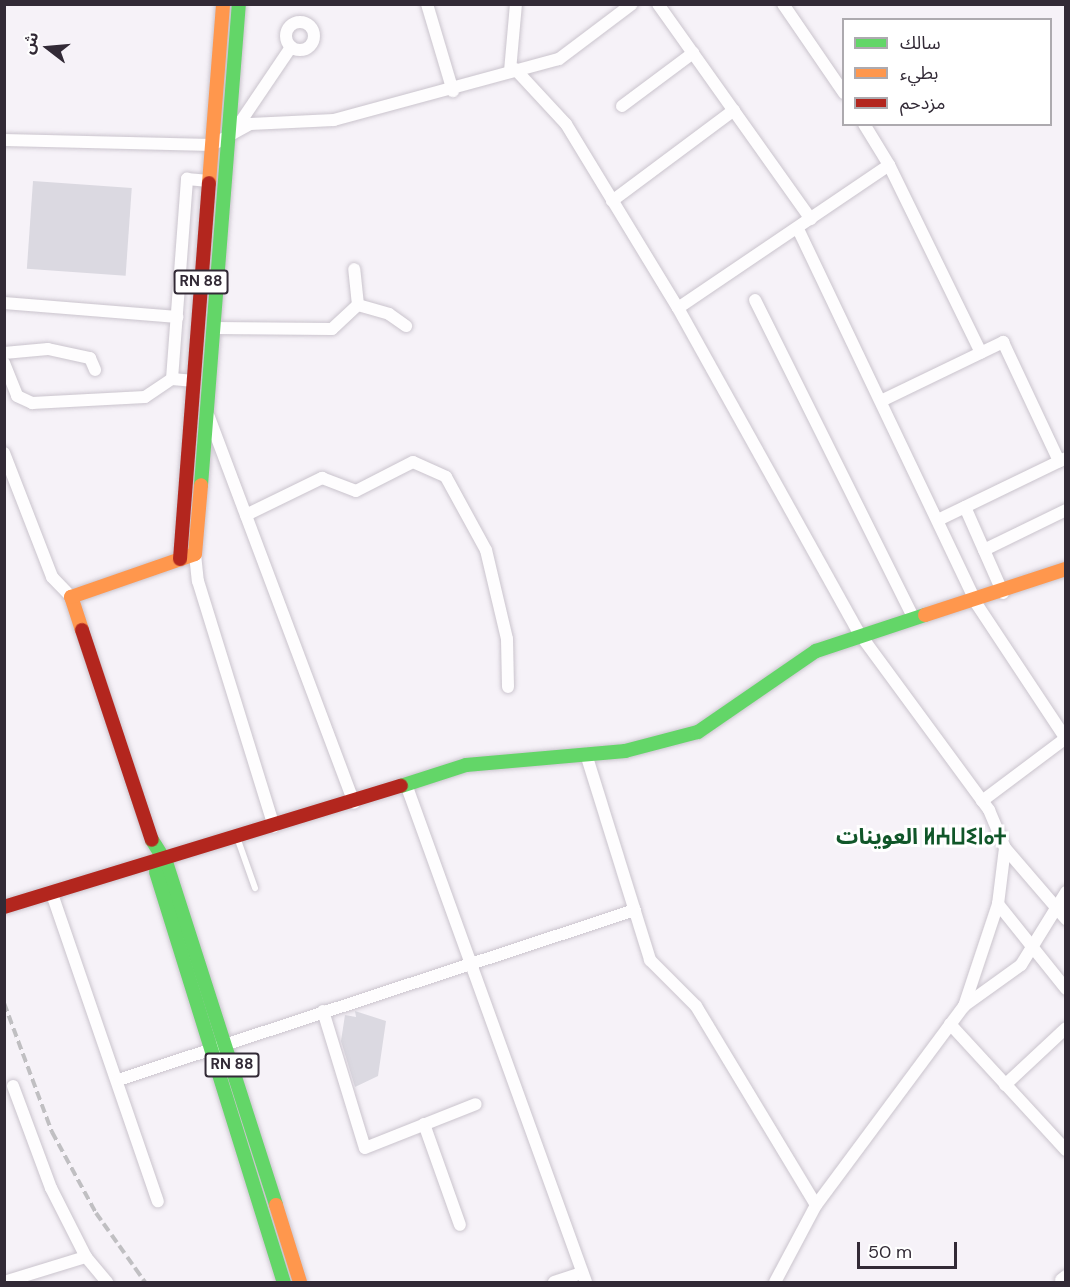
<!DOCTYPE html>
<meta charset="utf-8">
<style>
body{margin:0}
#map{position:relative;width:1070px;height:1287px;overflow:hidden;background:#f6f2f8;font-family:"DM Sans","Noto Sans Arabic","Noto Sans Tifinagh",sans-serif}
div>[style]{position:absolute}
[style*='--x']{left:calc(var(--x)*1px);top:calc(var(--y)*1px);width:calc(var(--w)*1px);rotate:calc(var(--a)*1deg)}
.building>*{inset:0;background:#dbd9e1;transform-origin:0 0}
.roads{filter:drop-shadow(0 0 2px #cac4cd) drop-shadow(0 0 2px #cac4cd)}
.lane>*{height:6px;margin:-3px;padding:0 3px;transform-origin:3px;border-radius:3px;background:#fefdfe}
.street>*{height:12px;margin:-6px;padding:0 6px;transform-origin:6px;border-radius:6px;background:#fefdfe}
.street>.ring{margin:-6px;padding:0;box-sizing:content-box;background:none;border:12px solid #fefdfe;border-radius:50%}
.fast>*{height:14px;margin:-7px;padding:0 7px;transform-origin:7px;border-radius:7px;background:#63d668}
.slow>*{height:14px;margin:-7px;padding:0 7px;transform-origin:7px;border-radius:7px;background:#ff974d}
.jam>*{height:14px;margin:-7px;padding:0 7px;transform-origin:7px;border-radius:7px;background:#b3261e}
.rail>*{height:4px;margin-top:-2px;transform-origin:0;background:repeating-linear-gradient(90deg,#c0bfc2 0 9px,transparent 0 13.5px)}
span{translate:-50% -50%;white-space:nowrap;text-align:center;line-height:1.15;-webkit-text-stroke:6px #fff;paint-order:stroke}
.shield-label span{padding:2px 4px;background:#fff;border:2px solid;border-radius:4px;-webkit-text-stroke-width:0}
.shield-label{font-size:15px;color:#322a36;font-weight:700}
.district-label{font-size:22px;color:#105629;font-weight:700}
.frame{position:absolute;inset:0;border:6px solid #322a36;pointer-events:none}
.legend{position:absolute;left:842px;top:18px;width:210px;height:108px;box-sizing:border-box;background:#fff;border:2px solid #adaaaf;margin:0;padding:8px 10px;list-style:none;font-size:18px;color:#322a36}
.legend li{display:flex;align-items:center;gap:12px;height:30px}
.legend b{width:30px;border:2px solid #adaaaf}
.north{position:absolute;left:18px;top:18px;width:60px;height:60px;-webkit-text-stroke:4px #fff;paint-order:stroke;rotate:286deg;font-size:16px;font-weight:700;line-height:24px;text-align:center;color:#322a36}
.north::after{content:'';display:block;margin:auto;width:21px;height:27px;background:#322a36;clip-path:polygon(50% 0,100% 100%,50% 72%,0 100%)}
.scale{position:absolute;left:857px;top:1242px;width:100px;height:27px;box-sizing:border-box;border:3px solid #322a36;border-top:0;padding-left:8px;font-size:18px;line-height:21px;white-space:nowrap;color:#322a36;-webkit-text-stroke:4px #fff;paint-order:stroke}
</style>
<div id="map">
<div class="building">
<i style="left:33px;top:181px;width:99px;height:88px;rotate:4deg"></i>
<i style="clip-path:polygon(355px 1011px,386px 1021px,378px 1076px,355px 1087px,341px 1041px,345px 1015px,356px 1017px)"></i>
</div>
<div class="roads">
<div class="lane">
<i style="--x:238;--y:840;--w:51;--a:70.5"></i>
</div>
<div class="street">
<i style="--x:427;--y:4;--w:91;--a:73.4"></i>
<i style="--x:658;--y:4;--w:264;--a:54.6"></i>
<i style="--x:783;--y:4;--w:108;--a:55.6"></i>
<i class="ring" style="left:286px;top:22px;width:16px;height:16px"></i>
<i style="--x:515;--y:69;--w:75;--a:47.2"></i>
<i style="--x:566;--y:124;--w:215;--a:58.7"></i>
<i style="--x:678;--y:308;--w:372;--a:60.9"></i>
<i style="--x:859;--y:633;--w:220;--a:53.7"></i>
<i style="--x:989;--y:810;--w:41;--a:67.2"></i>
<i style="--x:1005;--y:848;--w:56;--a:97.1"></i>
<i style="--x:998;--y:904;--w:108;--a:108.4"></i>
<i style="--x:964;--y:1006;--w:248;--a:126.6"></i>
<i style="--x:816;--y:1205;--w:87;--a:118"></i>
<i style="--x:510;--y:71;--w:67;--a:-84.9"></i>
<i style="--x:622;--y:106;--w:89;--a:-36.7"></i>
<i style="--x:864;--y:124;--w:48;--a:58.6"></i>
<i style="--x:889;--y:165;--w:209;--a:63.9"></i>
<i style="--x:233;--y:133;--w:104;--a:-56"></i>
<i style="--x:4;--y:140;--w:208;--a:1.4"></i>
<i style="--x:212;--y:145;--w:43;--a:-28.9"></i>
<i style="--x:250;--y:124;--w:84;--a:-2.7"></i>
<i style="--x:334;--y:120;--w:233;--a:-15.2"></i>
<i style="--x:559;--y:59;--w:91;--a:-37"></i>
<i style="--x:612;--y:201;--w:152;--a:-36.7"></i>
<i style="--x:798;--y:229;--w:414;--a:64.5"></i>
<i style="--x:976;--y:603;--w:163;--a:56.5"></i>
<i style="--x:755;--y:300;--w:356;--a:63.5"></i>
<i style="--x:4;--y:303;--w:174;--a:4.6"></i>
<i style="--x:358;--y:305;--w:32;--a:16"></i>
<i style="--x:389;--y:314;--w:21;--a:35"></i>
<i style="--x:678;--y:308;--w:255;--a:-34.1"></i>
<i style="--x:213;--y:328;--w:119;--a:0.5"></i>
<i style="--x:332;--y:329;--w:35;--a:-43"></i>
<i style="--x:358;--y:305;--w:36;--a:-96"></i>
<i style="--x:4;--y:353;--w:44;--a:-5.2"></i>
<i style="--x:48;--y:349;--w:43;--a:12.1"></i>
<i style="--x:90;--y:358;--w:13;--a:67"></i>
<i style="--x:4;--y:363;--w:35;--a:68"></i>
<i style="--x:17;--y:396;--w:17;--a:25"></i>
<i style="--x:32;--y:403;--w:113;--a:-3"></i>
<i style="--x:145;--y:397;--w:32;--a:-34"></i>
<i style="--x:194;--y:381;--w:22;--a:-175"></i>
<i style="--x:172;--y:379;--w:201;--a:-85.7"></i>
<i style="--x:187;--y:179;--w:22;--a:5"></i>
<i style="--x:881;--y:401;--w:136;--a:-25.8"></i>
<i style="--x:1003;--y:342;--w:132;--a:64.8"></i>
<i style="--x:209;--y:417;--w:412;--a:69.4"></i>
<i style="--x:4;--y:453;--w:133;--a:68.8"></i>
<i style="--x:52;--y:577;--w:28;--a:46"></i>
<i style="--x:965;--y:507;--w:94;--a:66.2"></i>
<i style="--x:246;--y:515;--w:85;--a:-26"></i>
<i style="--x:322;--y:478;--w:36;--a:21"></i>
<i style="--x:356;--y:491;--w:64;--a:-27"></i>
<i style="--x:413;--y:462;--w:36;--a:24"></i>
<i style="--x:446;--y:477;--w:83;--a:61.3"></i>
<i style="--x:486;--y:550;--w:91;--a:76.7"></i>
<i style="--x:507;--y:639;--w:48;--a:88.8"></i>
<i style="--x:938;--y:520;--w:142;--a:-25.8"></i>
<i style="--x:984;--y:550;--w:91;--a:-26"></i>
<i style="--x:195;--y:554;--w:27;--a:84"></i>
<i style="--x:198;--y:581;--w:257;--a:72.8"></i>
<i style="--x:586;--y:754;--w:216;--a:72.7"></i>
<i style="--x:650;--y:960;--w:65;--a:45"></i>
<i style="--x:696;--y:1006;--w:232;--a:58.9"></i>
<i style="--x:407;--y:787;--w:526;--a:70.12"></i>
<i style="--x:982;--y:801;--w:105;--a:-36.9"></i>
<i style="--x:1005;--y:848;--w:94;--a:49.3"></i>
<i style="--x:52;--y:894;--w:325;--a:71"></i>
<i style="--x:998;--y:904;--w:109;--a:51.3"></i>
<i style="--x:964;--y:1006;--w:70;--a:-35.7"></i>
<i style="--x:1021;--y:965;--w:86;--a:-58.3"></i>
<i style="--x:323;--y:1011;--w:143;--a:73"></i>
<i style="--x:365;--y:1148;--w:119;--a:-21.6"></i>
<i style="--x:950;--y:1024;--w:171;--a:47.4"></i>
<i style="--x:118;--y:1080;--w:544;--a:-18.2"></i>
<i style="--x:1005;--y:1085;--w:83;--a:-43.1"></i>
<i style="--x:13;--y:1086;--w:109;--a:69.6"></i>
<i style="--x:51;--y:1188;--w:77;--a:63.1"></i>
<i style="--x:86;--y:1257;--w:33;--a:50"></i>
<i style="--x:424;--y:1124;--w:107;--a:70.4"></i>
<i style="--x:1061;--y:1280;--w:6;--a:-39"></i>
<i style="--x:4;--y:1282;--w:86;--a:-17"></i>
<i style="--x:554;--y:1282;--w:29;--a:-18"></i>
</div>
<div class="fast">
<i style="--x:201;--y:485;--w:482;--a:-85.5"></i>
<i style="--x:401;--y:786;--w:68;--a:-17.9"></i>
<i style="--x:466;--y:765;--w:160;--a:-5"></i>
<i style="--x:625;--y:751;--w:75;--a:-14.6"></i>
<i style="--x:698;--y:732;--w:143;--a:-34.5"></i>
<i style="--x:816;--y:651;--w:115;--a:-18.3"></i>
<i style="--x:152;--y:840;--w:26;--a:58"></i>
<i style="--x:166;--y:862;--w:360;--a:72.2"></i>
<i style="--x:156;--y:872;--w:430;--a:72.7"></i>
</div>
<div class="slow">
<i style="--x:209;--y:183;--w:180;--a:-85.5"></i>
<i style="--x:925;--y:615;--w:148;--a:-18.1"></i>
<i style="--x:82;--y:630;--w:35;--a:-108"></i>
<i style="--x:71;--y:597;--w:131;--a:-19.1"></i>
<i style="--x:195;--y:554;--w:69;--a:-85"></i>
<i style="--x:276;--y:1205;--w:81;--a:72.7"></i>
</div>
<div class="jam">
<i style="--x:180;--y:559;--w:377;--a:-85.6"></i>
<i style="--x:82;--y:630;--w:221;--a:71.6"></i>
<i style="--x:4;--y:907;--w:415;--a:-17"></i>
</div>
</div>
<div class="rail">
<i style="--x:4;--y:1003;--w:138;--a:69.6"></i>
<i style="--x:52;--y:1132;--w:92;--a:61.5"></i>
<i style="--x:96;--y:1213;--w:85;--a:54.6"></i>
</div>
<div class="shield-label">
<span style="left:201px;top:282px">RN 88</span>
<span style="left:232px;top:1065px">RN 88</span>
</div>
<div class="district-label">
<span style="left:921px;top:837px">العوينات ⵍⵄⵡⵉⵏⴰⵜ</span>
</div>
<div class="frame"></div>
<ul class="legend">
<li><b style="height:8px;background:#63d668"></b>سالك</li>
<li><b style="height:8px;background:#ff974d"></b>بطيء</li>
<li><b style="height:8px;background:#b3261e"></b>مزدحم</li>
</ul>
<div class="north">ش</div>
<div class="scale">50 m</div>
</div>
